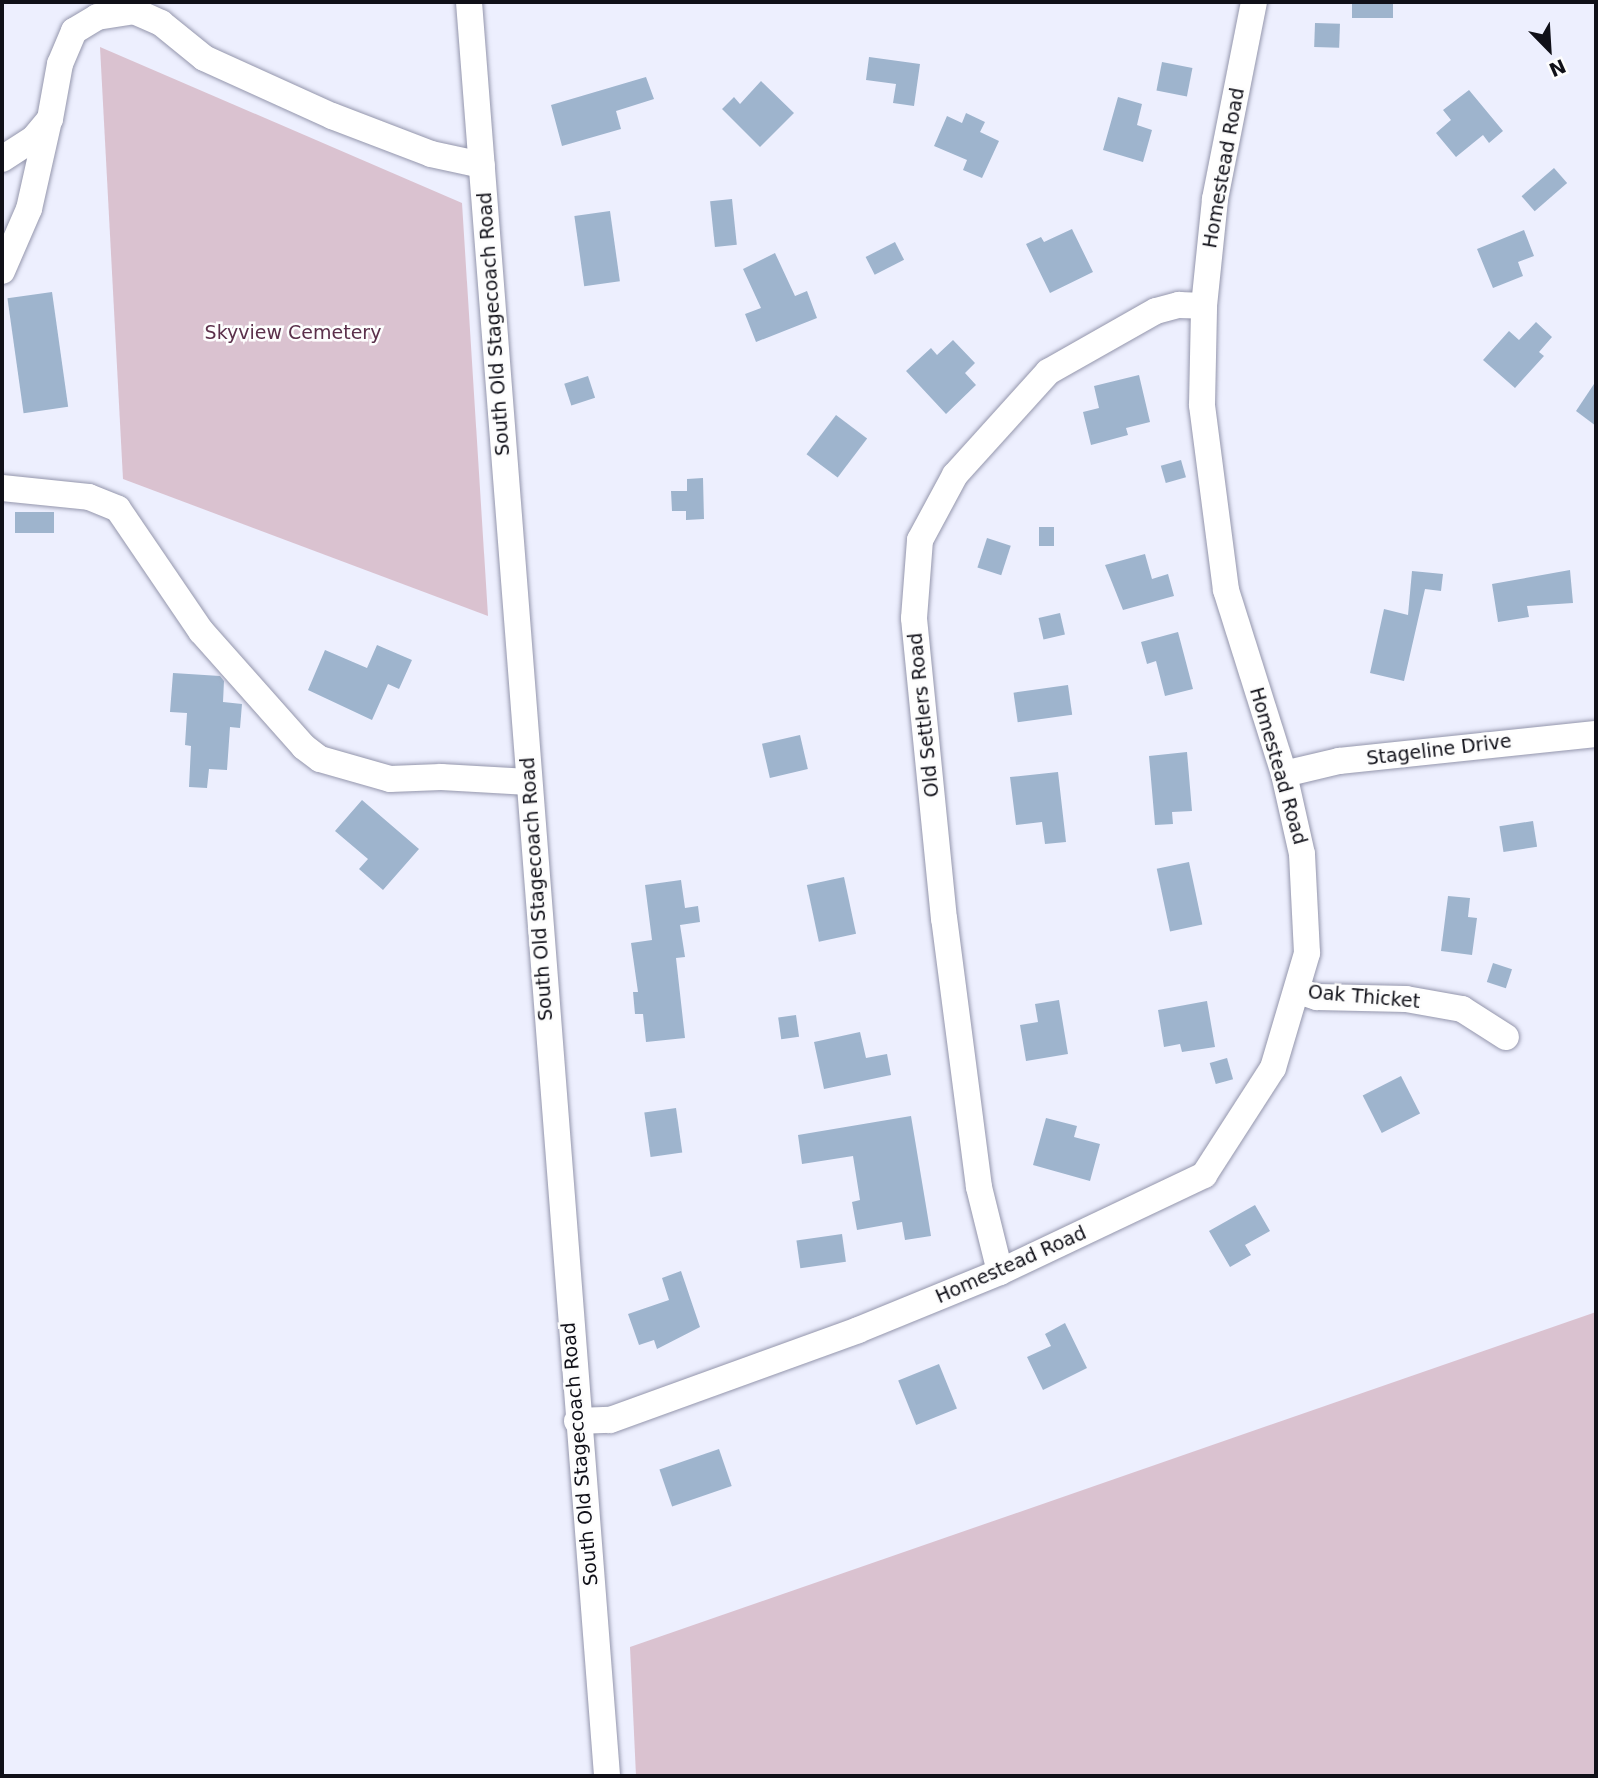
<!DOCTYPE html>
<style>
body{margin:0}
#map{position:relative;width:1598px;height:1778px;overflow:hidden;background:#edeffe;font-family:"DejaVu Sans",sans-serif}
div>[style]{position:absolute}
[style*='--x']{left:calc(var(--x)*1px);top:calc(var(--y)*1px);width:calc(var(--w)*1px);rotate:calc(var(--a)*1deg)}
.green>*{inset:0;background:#dac2d0}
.building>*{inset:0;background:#9eb4cd;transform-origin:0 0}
.roads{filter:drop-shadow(0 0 2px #9496ac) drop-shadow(0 0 2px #9496ac)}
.minor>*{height:26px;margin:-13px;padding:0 13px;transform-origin:13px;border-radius:13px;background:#fff}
span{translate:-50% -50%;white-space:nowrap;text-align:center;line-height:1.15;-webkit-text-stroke:5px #fdfdfd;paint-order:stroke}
.street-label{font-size:19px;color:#101018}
.park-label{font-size:19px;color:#5b304b}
.frame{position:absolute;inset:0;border:4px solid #101018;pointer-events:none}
.north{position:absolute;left:1514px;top:14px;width:70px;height:70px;-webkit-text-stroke:5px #fdfdfd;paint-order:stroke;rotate:156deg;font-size:19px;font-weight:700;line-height:28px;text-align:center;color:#101018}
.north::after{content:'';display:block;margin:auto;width:24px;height:32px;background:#101018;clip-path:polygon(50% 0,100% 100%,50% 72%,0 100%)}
</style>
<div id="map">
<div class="green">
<i style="clip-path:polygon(100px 47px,462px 203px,488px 616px,123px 479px)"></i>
<i style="clip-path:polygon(1596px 1312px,1596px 1776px,636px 1776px,630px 1647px)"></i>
</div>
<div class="building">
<i style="left:1352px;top:2px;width:41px;height:16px"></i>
<i style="left:1315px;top:23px;width:25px;height:24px;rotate:2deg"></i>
<i style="clip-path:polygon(869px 57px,920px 64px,914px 106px,893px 103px,896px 84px,866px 80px)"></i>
<i style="left:1162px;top:62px;width:31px;height:29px;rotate:11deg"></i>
<i style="clip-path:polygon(646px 77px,654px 99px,616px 111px,621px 129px,562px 146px,551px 105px)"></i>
<i style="clip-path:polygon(761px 81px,794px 113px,760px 147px,722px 109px,734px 97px,740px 104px)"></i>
<i style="clip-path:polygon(1469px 90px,1503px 131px,1489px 143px,1483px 135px,1456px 157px,1436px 133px,1451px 120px,1443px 110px)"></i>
<i style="clip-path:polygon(1118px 97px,1142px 104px,1137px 125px,1152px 130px,1143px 162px,1103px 150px)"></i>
<i style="clip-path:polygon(966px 113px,985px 122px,980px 132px,999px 141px,982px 178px,963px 170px,967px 160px,934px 146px,947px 116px,962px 123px)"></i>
<i style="left:1554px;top:168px;width:20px;height:43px;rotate:49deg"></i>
<i style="left:732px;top:199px;width:46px;height:22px;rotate:84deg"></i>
<i style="left:610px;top:211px;width:71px;height:36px;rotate:82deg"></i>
<i style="clip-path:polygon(1072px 229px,1093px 272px,1050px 293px,1026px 244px,1041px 237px,1044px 242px)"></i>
<i style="clip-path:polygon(1524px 230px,1534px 256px,1518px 262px,1523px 276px,1493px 288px,1477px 249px)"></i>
<i style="left:895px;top:242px;width:20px;height:33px;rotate:63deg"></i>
<i style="clip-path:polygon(775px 253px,795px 296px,807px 291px,817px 318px,756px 342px,745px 314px,761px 308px,743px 269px)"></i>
<i style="left:52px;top:292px;width:116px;height:45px;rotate:82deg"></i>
<i style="clip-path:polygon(1536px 322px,1552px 337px,1539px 352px,1544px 356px,1515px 388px,1483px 360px,1509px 331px,1519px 340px)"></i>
<i style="clip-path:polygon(953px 340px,975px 363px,965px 373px,976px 385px,946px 414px,906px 371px,931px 348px,937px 355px)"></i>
<i style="clip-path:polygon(1139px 375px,1150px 422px,1126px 428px,1128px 435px,1091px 445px,1083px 412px,1099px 408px,1094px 386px)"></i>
<i style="left:588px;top:376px;width:23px;height:25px;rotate:72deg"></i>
<i style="clip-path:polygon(1596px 381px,1596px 426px,1576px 411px)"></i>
<i style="left:836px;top:415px;width:39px;height:49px;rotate:37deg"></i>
<i style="left:1181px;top:460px;width:18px;height:21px;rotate:74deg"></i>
<i style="clip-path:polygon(703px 478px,704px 519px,686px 520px,686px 511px,672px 511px,671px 491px,687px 491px,687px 479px)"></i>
<i style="left:15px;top:512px;width:39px;height:21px"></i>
<i style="left:1039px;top:527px;width:15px;height:19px"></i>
<i style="left:987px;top:538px;width:25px;height:31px;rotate:18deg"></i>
<i style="clip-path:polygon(1145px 554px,1152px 579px,1168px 574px,1174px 596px,1123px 610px,1105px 565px)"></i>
<i style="clip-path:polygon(1570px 570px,1573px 603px,1527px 606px,1529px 617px,1498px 622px,1492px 584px)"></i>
<i style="clip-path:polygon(1412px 571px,1443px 574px,1441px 591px,1425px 589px,1404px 681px,1370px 673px,1384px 609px,1408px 615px)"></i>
<i style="left:1060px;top:613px;width:22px;height:22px;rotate:77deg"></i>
<i style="clip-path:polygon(1178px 632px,1193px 689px,1165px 696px,1156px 661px,1147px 664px,1141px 642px)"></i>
<i style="clip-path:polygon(377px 645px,412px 660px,399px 689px,388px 684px,372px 720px,308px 690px,325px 650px,367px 668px)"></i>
<i style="clip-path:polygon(173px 673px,220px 676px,224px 681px,223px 702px,242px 704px,240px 728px,230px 727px,227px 770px,209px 769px,207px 788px,189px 787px,191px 746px,185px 745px,187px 713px,170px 712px)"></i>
<i style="left:1068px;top:685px;width:30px;height:55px;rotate:82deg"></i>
<i style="left:800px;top:735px;width:35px;height:39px;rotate:77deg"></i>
<i style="clip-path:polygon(1187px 752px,1192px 811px,1172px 812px,1173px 824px,1155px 825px,1149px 756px)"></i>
<i style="clip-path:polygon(1058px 772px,1066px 842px,1045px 844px,1042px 822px,1016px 825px,1010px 777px)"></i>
<i style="clip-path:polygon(362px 800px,419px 849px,383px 890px,359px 869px,368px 859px,335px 831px)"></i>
<i style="left:1533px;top:821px;width:26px;height:34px;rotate:81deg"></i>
<i style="left:1189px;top:862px;width:64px;height:33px;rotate:78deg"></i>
<i style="left:844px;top:877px;width:58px;height:38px;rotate:78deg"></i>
<i style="clip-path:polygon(681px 880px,685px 908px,698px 906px,700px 922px,680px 925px,685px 957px,676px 958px,685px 1038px,646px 1042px,643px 1014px,635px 1014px,633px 992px,638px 992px,631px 943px,652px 940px,645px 885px)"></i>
<i style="clip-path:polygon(1448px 896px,1470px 898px,1468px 917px,1477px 918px,1472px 955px,1441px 951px)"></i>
<i style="left:1493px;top:963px;width:20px;height:20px;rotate:18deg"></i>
<i style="clip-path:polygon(1059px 1000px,1068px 1054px,1026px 1061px,1020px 1025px,1038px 1022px,1035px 1004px)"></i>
<i style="clip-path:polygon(1207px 1001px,1215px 1047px,1182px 1052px,1180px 1044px,1164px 1047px,1158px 1010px)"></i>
<i style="left:796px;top:1015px;width:22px;height:18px;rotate:82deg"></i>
<i style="clip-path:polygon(860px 1032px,866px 1058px,887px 1054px,891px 1075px,824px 1089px,814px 1042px)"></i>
<i style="left:1227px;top:1058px;width:22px;height:18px;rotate:74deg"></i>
<i style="left:1401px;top:1076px;width:42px;height:43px;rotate:63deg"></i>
<i style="left:676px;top:1108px;width:45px;height:32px;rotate:82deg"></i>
<i style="clip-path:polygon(911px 1116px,931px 1236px,905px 1240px,902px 1222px,857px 1230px,852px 1202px,860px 1200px,853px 1156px,802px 1164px,798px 1135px)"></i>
<i style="clip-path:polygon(1046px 1118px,1077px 1126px,1074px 1137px,1100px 1144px,1090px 1181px,1033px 1165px)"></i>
<i style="clip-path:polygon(1255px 1205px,1270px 1231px,1245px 1245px,1251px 1255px,1230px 1267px,1209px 1231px)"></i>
<i style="left:842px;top:1234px;width:28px;height:46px;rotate:82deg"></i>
<i style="clip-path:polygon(681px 1271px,700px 1327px,657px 1349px,654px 1340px,639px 1345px,628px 1314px,669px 1300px,662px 1278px)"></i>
<i style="clip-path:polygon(1065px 1323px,1087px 1368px,1043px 1390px,1027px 1357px,1051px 1346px,1045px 1334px)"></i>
<i style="left:939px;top:1364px;width:48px;height:44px;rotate:68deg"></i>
<i style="left:719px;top:1449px;width:39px;height:63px;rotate:71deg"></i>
</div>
<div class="roads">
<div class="minor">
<i style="--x:469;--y:2;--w:1779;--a:85.55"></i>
<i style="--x:2;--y:159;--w:38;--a:-33"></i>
<i style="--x:34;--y:138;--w:25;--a:-50"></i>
<i style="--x:50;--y:119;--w:56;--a:-79.7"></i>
<i style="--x:60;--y:64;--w:36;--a:-67"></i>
<i style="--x:74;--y:31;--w:27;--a:-31"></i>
<i style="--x:97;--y:17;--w:37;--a:-9"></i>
<i style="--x:134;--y:11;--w:30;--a:24"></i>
<i style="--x:161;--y:23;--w:55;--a:39.1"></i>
<i style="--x:204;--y:58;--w:141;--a:24.4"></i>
<i style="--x:332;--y:116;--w:106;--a:21"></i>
<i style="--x:431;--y:154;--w:52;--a:12.2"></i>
<i style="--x:2;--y:271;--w:68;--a:-66.5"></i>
<i style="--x:29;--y:209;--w:91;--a:-77.3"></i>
<i style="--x:2;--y:488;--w:87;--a:5.9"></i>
<i style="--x:89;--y:497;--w:31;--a:22"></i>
<i style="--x:118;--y:509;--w:148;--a:55.8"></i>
<i style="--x:201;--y:631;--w:155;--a:48.4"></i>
<i style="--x:304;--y:747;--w:20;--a:37"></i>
<i style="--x:320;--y:759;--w:73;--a:15.9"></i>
<i style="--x:390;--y:779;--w:51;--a:-2.2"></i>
<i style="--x:441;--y:777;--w:88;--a:3.3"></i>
<i style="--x:1284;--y:774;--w:57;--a:-13.3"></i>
<i style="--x:1339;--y:761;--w:258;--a:-6"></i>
<i style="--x:1298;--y:991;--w:20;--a:18"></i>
<i style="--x:1317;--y:997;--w:89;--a:1.3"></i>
<i style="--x:1406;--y:999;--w:57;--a:10.1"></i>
<i style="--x:1462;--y:1009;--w:52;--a:32.5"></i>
<i style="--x:1000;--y:1272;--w:88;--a:-103.9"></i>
<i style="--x:979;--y:1187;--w:270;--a:-97.4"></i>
<i style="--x:944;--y:919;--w:302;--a:-95.7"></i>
<i style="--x:914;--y:618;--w:78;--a:-85.6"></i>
<i style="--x:920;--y:540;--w:74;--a:-61.7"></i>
<i style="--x:955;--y:475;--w:139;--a:-47.9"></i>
<i style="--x:1048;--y:372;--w:124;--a:-29.5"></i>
<i style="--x:1156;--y:311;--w:24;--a:-15"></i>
<i style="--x:1179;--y:305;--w:25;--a:2"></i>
<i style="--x:577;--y:1421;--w:33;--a:-2"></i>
<i style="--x:610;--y:1420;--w:264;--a:-19.9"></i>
<i style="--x:858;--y:1330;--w:153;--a:-22.2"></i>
<i style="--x:1000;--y:1272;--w:226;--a:-25.4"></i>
<i style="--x:1204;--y:1175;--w:127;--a:-57.2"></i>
<i style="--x:1273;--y:1068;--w:120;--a:-73.5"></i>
<i style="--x:1307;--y:953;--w:99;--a:-92.9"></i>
<i style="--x:1302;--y:854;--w:82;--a:-102.7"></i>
<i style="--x:1284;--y:774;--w:193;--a:-107.5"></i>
<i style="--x:1226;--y:590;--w:187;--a:-97.4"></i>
<i style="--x:1202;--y:405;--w:99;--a:-88.8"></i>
<i style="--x:1204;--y:306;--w:108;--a:-84.1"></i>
<i style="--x:1215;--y:199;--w:201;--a:-78.8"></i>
</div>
</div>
<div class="street-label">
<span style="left:1224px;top:168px;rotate:-80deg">Homestead Road</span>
<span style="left:494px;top:324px;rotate:-94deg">South Old Stagecoach Road</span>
<span style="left:924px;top:715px;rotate:-96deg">Old Settlers Road</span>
<span style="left:1439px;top:750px;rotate:-7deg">Stageline Drive</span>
<span style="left:1278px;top:766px;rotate:74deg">Homestead Road</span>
<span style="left:537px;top:889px;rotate:-94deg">South Old Stagecoach Road</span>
<span style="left:1364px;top:997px;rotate:5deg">Oak Thicket</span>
<span style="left:1011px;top:1265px;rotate:-24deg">Homestead Road</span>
<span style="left:580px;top:1454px;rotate:-95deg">South Old Stagecoach Road</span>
</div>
<div class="park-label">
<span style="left:293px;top:333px">Skyview Cemetery</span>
</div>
<div class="frame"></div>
<div class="north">N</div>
</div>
